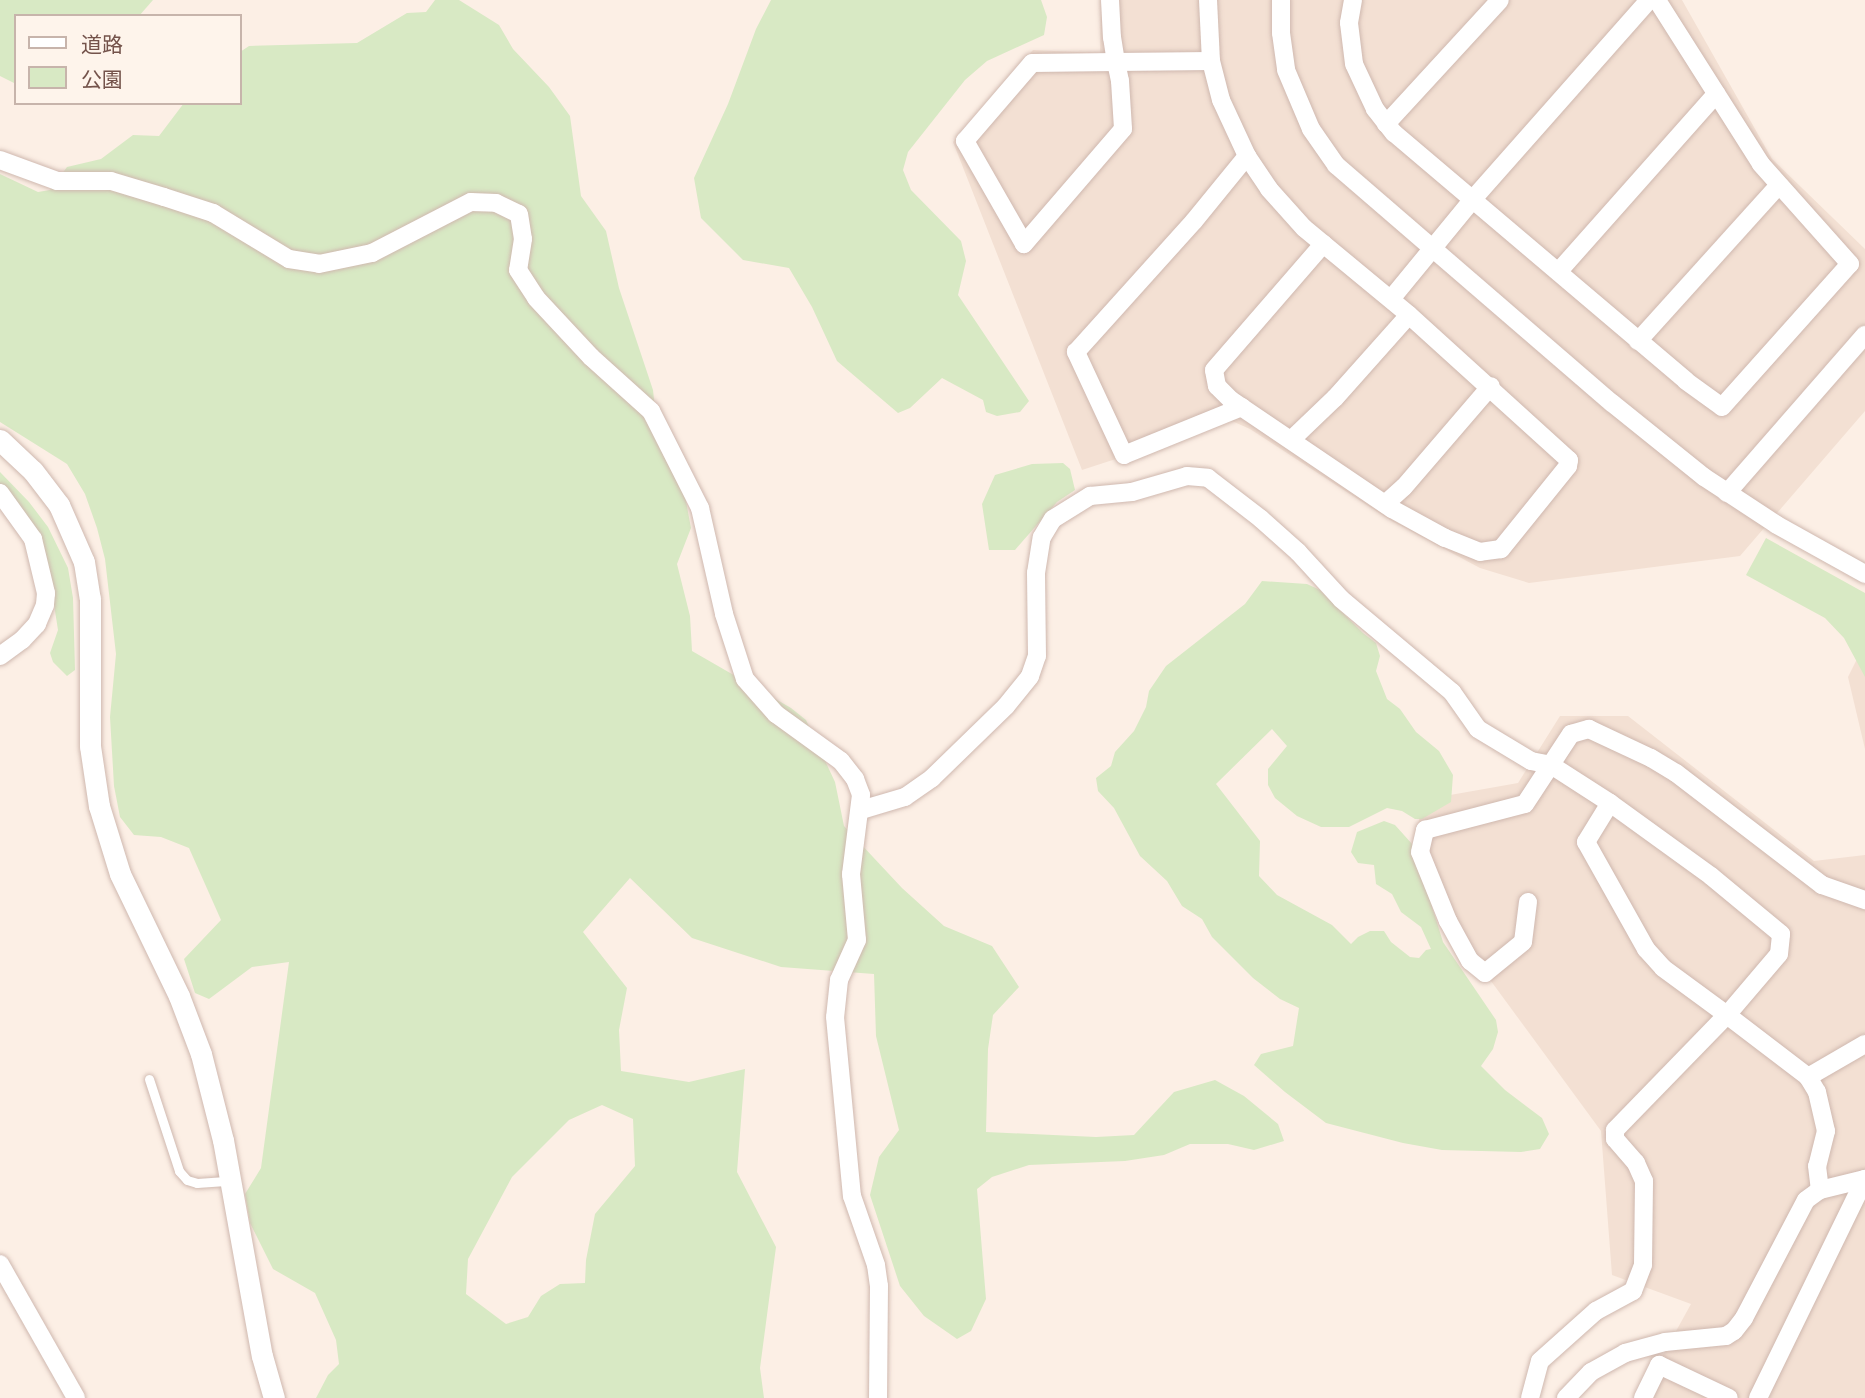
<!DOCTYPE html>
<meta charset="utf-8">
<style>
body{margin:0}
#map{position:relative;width:1865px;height:1398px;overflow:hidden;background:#fcefe5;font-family:Helvetica,"Noto Sans JP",sans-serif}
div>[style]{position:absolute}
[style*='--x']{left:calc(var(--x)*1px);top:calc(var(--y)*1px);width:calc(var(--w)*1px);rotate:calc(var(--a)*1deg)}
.residential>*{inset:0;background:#f3e0d3}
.green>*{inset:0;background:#d8e9c4}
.roads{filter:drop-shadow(0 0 2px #cfb8af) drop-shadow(0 0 2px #cfb8af)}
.service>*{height:9px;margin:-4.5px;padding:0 4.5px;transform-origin:4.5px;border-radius:4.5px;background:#fff}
.minor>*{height:18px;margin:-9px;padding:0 9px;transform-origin:9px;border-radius:9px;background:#fff}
.tertiary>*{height:21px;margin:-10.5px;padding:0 10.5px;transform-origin:10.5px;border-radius:10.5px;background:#fff}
span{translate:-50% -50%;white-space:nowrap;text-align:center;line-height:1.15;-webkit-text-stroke:7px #fef4eb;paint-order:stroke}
.legend{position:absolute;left:14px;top:14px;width:228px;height:91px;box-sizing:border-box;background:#fef4eb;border:2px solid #c7b4ab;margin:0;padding:9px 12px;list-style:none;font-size:21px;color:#74534b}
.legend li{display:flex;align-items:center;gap:14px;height:35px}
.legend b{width:35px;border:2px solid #c7b4ab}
</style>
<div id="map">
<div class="residential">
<i style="clip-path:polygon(1101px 0,1682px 0,1772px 159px,1865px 249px,1865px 411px,1740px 556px,1529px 583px,1480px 568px,1390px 520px,1250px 429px,1232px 421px,1082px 470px,953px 142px,1033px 50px,1100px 53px)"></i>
<i style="clip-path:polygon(1865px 643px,1865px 749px,1848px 677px)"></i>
<i style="clip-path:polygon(1560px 716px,1628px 716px,1814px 861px,1865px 855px,1865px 1398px,1639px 1398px,1691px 1304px,1612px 1275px,1601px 1131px,1411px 872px,1422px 800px,1518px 783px)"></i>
</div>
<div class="green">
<i style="clip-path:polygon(0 0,153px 0,139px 16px,16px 16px,16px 84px,0 76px)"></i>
<i style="clip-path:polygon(evenodd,435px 0,459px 0,499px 25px,513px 49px,549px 87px,570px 116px,581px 196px,606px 231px,619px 288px,653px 390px,659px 447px,685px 496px,691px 528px,677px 564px,690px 616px,692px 651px,791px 708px,806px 720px,835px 782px,844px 826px,902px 888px,944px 926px,992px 946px,1019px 987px,993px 1015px,988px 1049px,986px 1132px,1096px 1137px,1134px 1135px,1174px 1092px,1215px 1080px,1244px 1096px,1278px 1124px,1284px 1141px,1254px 1150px,1228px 1144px,1190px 1144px,1164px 1155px,1125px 1161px,1029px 1165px,992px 1177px,977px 1189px,986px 1299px,971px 1331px,957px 1339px,924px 1316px,900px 1286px,870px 1195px,879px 1157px,899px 1130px,876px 1036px,874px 974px,781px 967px,692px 938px,630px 878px,583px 932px,627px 988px,619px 1030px,621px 1071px,689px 1082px,745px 1069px,737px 1172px,776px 1247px,760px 1368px,764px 1398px,316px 1398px,328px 1375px,339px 1364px,336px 1340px,315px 1293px,273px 1269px,250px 1223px,245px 1194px,261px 1168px,289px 962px,252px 967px,209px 999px,195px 993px,184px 959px,221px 920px,189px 848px,161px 837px,134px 835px,120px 817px,114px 786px,110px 717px,116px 654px,105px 559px,97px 528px,85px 494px,67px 464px,0 422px,0 174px,38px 192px,50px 190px,67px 167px,101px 159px,133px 135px,159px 136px,184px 103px,240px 103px,240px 52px,249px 46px,357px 43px,407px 13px,426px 12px,435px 0,602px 1105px,633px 1119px,635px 1166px,595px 1214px,586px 1260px,585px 1283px,560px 1284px,541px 1296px,528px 1317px,506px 1324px,466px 1294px,468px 1259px,512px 1177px,569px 1120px,602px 1105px)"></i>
<i style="clip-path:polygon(771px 0,1041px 0,1047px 17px,1044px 35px,987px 61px,965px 80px,908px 152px,903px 170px,911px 190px,961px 241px,966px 261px,958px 295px,1029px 401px,1020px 412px,997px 416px,986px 412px,983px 400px,942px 378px,910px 408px,898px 413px,837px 361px,812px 307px,789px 268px,743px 260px,701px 218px,694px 178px,728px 104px,756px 29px)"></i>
<i style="clip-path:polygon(1063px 463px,1070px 469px,1075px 490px,1057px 502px,1015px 550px,989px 550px,982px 504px,995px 475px,1032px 464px)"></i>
<i style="clip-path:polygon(0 472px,29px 502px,48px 527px,68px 568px,73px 598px,75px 670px,67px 676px,53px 662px,50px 653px,58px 630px,52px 592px,0 492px)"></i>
<i style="clip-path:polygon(1766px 538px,1865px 593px,1865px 677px,1844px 638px,1825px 618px,1746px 575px)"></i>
<i style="clip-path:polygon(1262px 581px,1307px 584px,1320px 590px,1363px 633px,1376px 643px,1380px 656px,1376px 671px,1387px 699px,1400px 709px,1416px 732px,1439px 751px,1453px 775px,1451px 802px,1422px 819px,1415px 819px,1402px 811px,1387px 808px,1349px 827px,1321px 827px,1297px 816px,1275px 798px,1268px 785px,1268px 769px,1287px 746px,1272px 729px,1216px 784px,1260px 841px,1259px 876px,1277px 895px,1332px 925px,1351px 944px,1358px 937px,1370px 931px,1384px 931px,1391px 942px,1410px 957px,1419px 958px,1426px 950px,1431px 949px,1421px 927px,1401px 912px,1392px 894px,1376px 884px,1374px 865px,1358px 863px,1351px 852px,1357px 832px,1384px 821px,1395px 825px,1413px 845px,1443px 942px,1496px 1020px,1498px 1032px,1493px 1049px,1481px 1066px,1505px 1090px,1542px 1118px,1549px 1134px,1540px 1149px,1521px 1152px,1442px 1150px,1403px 1143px,1326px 1123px,1285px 1092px,1254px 1065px,1261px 1054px,1293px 1046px,1299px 1008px,1280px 999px,1253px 978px,1212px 937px,1202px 919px,1182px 906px,1167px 881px,1140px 856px,1114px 808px,1098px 791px,1096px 778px,1111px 766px,1115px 752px,1134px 731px,1146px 707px,1149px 691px,1166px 666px,1245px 604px)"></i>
</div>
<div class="roads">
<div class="service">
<i style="--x:149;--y:1079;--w:97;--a:71.9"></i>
<i style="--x:179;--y:1171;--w:12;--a:48"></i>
<i style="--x:187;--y:1180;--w:10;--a:17"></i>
<i style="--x:197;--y:1183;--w:32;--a:-4"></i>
</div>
<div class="minor">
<i style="--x:1110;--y:0;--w:37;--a:87"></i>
<i style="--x:1112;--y:37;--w:25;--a:81"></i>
<i style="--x:1116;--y:62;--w:19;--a:78"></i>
<i style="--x:1120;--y:81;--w:48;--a:86.4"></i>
<i style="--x:1123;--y:129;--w:152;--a:130.7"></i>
<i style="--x:1024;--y:244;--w:119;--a:-119.8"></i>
<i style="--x:965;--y:141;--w:103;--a:-49.3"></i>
<i style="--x:1032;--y:63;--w:84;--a:-0.7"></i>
<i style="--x:1116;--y:62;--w:95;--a:-0.6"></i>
<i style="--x:1208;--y:0;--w:61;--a:87.2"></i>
<i style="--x:1211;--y:61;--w:40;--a:75.6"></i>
<i style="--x:1221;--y:100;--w:62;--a:65.1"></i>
<i style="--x:1247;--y:156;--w:40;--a:56"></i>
<i style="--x:1269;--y:189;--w:52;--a:48.1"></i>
<i style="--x:1304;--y:228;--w:136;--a:39.6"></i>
<i style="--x:1409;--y:315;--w:216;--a:42.2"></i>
<i style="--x:1569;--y:460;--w:6;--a:99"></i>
<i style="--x:1568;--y:466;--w:107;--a:128.9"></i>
<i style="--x:1501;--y:549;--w:21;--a:172"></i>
<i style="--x:1480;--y:552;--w:38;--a:-158"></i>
<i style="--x:1445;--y:538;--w:60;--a:-151.3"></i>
<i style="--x:1392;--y:509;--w:194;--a:-145.9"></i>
<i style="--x:1231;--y:400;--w:20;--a:-135"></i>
<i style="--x:1217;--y:386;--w:16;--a:-101"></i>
<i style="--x:1214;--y:370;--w:167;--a:-49.1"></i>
<i style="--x:1281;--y:0;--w:33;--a:90"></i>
<i style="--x:1281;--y:33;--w:37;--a:82"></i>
<i style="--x:1286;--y:70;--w:64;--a:67"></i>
<i style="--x:1311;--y:129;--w:44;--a:55.2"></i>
<i style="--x:1336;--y:165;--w:364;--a:40.8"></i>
<i style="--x:1612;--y:403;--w:118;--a:38.8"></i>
<i style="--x:1704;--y:477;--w:87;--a:33.3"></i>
<i style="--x:1777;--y:525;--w:101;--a:29.1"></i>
<i style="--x:1353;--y:0;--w:23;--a:100"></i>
<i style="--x:1349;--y:23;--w:41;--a:83"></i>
<i style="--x:1354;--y:64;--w:50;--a:65"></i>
<i style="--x:1375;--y:109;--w:31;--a:52"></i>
<i style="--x:1394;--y:133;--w:383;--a:40.3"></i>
<i style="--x:1686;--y:381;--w:44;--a:35.8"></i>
<i style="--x:1722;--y:407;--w:192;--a:-48.2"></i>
<i style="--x:1850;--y:264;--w:134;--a:-131.7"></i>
<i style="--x:1761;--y:164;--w:194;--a:-122.4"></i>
<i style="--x:1386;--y:124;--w:168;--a:-47.4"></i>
<i style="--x:0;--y:160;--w:61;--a:20.2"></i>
<i style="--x:57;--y:181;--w:54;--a:0"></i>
<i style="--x:111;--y:181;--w:55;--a:16.8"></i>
<i style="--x:164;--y:197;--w:52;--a:18.1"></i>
<i style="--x:213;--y:213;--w:89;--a:31.2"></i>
<i style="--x:289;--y:259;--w:30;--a:9"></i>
<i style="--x:319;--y:264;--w:54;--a:-11.7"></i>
<i style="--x:372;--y:253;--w:111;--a:-27.3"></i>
<i style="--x:471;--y:202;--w:25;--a:2"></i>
<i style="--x:496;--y:203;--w:25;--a:26"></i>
<i style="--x:519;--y:214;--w:25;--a:81"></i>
<i style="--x:523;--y:239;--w:31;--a:99"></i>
<i style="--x:518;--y:270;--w:33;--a:57"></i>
<i style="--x:536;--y:298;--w:81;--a:47"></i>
<i style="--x:591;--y:357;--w:81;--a:42"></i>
<i style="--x:651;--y:411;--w:109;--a:63.2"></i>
<i style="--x:700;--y:508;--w:109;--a:77.2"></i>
<i style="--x:724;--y:614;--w:68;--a:72.1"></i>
<i style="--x:745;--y:679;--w:47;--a:48.5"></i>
<i style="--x:776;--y:714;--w:80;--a:35.9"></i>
<i style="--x:841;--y:761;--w:23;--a:52"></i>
<i style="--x:855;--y:779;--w:17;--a:69"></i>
<i style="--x:861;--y:795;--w:80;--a:97.2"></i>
<i style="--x:851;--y:874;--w:66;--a:84.8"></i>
<i style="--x:857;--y:940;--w:44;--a:114.2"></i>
<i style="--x:839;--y:980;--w:37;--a:96"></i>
<i style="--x:835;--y:1017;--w:180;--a:84.6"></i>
<i style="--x:852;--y:1196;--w:73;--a:70.8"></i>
<i style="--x:876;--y:1265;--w:21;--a:82"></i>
<i style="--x:879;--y:1286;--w:112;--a:90.5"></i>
<i style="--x:1559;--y:271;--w:237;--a:-48.4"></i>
<i style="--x:1391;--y:299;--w:129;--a:-50.6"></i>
<i style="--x:1473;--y:199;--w:266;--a:-48.5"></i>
<i style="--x:1638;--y:341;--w:209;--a:-47.9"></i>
<i style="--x:1242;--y:407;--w:127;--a:157.9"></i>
<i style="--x:1124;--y:455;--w:114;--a:-115"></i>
<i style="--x:1076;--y:352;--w:176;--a:-48"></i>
<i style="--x:1194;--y:221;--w:84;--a:-50.8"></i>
<i style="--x:1291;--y:440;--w:61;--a:-43.7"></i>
<i style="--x:1335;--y:398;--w:111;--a:-48.3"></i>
<i style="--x:0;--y:493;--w:57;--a:54.3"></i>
<i style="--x:33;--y:539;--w:56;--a:76.5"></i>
<i style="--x:46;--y:593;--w:12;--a:95"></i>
<i style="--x:45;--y:605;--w:21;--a:113"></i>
<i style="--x:37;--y:624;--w:22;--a:133"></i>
<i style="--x:22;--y:640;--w:27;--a:144"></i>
<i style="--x:1727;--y:493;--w:210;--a:-48.9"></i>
<i style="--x:1385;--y:504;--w:25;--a:-42"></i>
<i style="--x:1404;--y:487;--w:133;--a:-49.3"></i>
<i style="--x:861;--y:810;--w:46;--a:-16.5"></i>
<i style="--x:905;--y:797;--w:33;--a:-35"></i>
<i style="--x:932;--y:778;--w:103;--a:-44.2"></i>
<i style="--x:1006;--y:706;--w:38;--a:-51"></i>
<i style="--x:1030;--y:676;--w:21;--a:-71"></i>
<i style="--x:1037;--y:656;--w:83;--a:-90.7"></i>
<i style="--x:1036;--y:573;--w:36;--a:-81"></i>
<i style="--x:1042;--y:537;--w:21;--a:-59"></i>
<i style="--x:1053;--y:519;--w:44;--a:-31.9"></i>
<i style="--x:1090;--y:496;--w:42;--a:-5.4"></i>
<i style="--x:1132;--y:492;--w:57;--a:-16.2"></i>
<i style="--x:1187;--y:476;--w:21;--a:5"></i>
<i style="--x:1208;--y:478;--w:67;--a:37.7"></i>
<i style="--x:1261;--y:519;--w:50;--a:41.7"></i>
<i style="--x:1298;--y:552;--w:64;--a:47.5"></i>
<i style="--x:1341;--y:599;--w:145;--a:40"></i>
<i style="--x:1452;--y:692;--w:45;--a:54.9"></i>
<i style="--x:1478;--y:729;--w:62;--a:31.1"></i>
<i style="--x:1531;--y:761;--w:20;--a:11"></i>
<i style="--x:1551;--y:765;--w:70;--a:32.8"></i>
<i style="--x:1528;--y:902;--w:40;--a:97.1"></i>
<i style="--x:1523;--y:942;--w:49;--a:140.8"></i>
<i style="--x:1485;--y:973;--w:19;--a:-141"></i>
<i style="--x:1470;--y:961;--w:46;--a:-118.8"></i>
<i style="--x:1448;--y:921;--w:74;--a:-112.1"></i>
<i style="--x:1420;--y:852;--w:23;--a:-77"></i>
<i style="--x:1425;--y:830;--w:103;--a:-14.6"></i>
<i style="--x:1525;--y:804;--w:84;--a:-56.7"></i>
<i style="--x:1571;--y:734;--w:19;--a:-16"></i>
<i style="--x:1589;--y:729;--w:68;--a:25.1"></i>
<i style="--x:1651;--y:758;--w:29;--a:31"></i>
<i style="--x:1676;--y:773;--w:184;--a:37.5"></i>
<i style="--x:1822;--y:885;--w:46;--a:19.2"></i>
<i style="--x:1808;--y:1077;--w:66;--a:-30.1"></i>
<i style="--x:0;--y:1264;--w:154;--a:60.4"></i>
<i style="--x:1530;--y:1398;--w:38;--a:-75"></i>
<i style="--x:1540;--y:1361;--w:75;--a:-41.8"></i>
<i style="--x:1596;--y:1311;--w:42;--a:-28.4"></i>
<i style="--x:1633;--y:1291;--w:28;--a:-69"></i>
<i style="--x:1643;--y:1265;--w:84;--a:-89.3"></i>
<i style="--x:1644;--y:1181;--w:20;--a:-114"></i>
<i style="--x:1636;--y:1163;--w:32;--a:-131"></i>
<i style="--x:1615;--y:1139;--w:9;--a:-90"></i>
<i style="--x:1615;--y:1130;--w:161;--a:-45.8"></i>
<i style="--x:1727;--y:1015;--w:80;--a:-49.6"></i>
<i style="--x:1779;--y:954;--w:20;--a:-84"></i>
<i style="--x:1781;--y:934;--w:91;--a:-140.4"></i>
<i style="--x:1711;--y:876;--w:125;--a:-144.1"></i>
<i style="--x:1610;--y:803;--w:46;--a:121.6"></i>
<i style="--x:1586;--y:842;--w:123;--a:60.7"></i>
<i style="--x:1646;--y:949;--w:25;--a:48"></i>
<i style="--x:1663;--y:968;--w:79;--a:36.3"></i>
<i style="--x:1727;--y:1015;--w:102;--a:37.4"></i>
<i style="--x:1808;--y:1077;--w:17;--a:59"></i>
<i style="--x:1817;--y:1092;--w:40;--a:77"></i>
<i style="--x:1826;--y:1131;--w:36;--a:104"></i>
<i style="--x:1817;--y:1166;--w:24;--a:83"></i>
<i style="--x:1566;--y:1398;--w:36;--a:-46"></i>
<i style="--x:1591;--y:1372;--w:39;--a:-29"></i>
<i style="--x:1625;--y:1353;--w:41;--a:-15.4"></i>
<i style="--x:1665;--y:1342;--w:61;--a:-5.6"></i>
<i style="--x:1726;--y:1336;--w:9;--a:-32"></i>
<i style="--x:1734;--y:1331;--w:16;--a:-52"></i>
<i style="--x:1744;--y:1318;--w:133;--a:-62.3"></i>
<i style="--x:1806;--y:1200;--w:17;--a:-36"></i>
<i style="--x:1820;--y:1190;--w:46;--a:-13.7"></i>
<i style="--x:1643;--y:1398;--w:37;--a:-64"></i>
<i style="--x:1659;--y:1365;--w:77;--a:25.2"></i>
<i style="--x:1758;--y:1398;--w:244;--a:-64"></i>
</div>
<div class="tertiary">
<i style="--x:0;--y:440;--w:45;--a:43.2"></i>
<i style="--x:33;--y:471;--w:43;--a:52.6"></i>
<i style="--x:59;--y:505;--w:62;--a:66.3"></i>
<i style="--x:84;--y:562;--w:36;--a:81"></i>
<i style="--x:90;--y:598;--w:148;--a:90"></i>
<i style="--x:90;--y:746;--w:61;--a:81.5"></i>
<i style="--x:99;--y:806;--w:71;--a:72.8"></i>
<i style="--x:120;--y:874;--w:136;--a:64.2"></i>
<i style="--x:179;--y:996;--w:62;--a:69.2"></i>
<i style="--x:201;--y:1054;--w:89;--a:75.7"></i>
<i style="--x:223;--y:1140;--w:219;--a:79.8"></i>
<i style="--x:262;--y:1356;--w:44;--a:74.1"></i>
</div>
</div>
<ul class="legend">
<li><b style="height:9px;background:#fff"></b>道路</li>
<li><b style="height:19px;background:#d8e9c4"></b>公園</li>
</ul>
</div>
